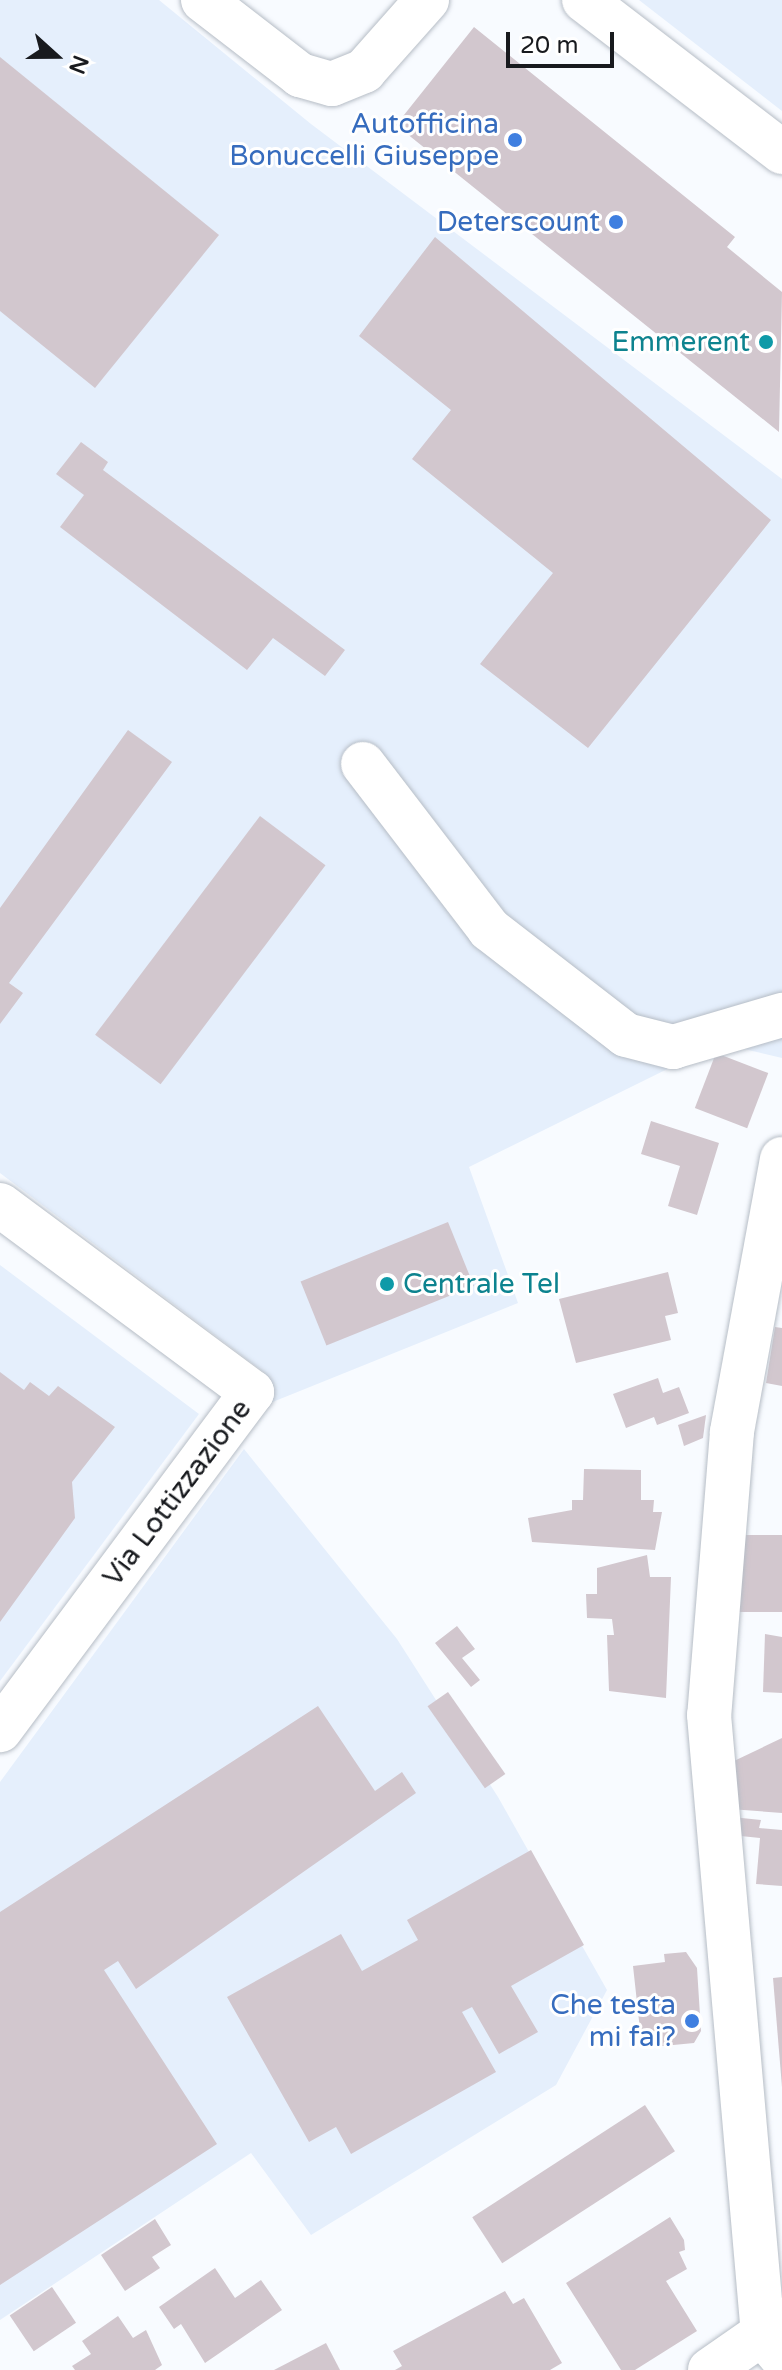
<!DOCTYPE html>
<style>
body{margin:0}
#map{position:relative;width:782px;height:2370px;overflow:hidden;background:#f8fbff;font-family:"Varela Round",sans-serif}
div>[style]{position:absolute}
[style*='--x']{left:calc(var(--x)*1px);top:calc(var(--y)*1px);width:calc(var(--w)*1px);rotate:calc(var(--a)*1deg)}
.built>*{inset:0;background:#e5effc}
.building>*{inset:0;background:#d2c7ce;transform-origin:0 0}
.roads{filter:drop-shadow(0 0 2px #b6bdc6) drop-shadow(0 0 2px #b6bdc6)}
.minor>*{height:44px;margin:-22px;padding:0 22px;transform-origin:22px;border-radius:22px;background:#fff}
.dots>*{width:22px;height:22px;translate:-50% -50%;box-sizing:border-box;border:4px solid #fff;border-radius:50%}
span{translate:-50% -50%;white-space:nowrap;text-align:center;line-height:1.15;-webkit-text-stroke:6px #fff;paint-order:stroke}
.shop-label{font-size:28px;color:#366cbe}
.right{translate:-100% -50%;text-align:right}
.culture-label{font-size:28px;color:#0d838f}
.left{translate:0 -50%;text-align:left}
.street-label{font-size:28px;color:#181a1e}
.north{position:absolute;left:16px;top:16px;width:80px;height:80px;-webkit-text-stroke:6px #fff;paint-order:stroke;rotate:111deg;font-size:22px;font-weight:700;line-height:32px;text-align:center;color:#181a1e}
.north::after{content:'';display:block;margin:auto;width:28px;height:36px;background:#181a1e;clip-path:polygon(50% 0,100% 100%,50% 72%,0 100%)}
.scale{position:absolute;left:506px;top:32px;width:108px;height:36px;box-sizing:border-box;border:4px solid #181a1e;border-top:0;padding-left:10px;font-size:24px;line-height:28px;white-space:nowrap;color:#181a1e;-webkit-text-stroke:6px #fff;paint-order:stroke}
</style>
<div id="map">
<div class="built">
<i style="clip-path:polygon(0 0,159px 0,311px 124px,782px 479px,782px 1058px,720px 1043px,469px 1167px,518px 1303px,253px 1410px,265px 1373px,0 1173px)"></i>
<i style="clip-path:polygon(639px 0,782px 0,782px 111px)"></i>
<i style="clip-path:polygon(0 1265px,199px 1414px,0 1681px)"></i>
<i style="clip-path:polygon(244px 1449px,397px 1639px,498px 1797px,607px 1990px,556px 2085px,311px 2235px,251px 2153px,0 2320px,0 1782px)"></i>
</div>
<div class="building">
<i style="clip-path:polygon(474px 27px,735px 237px,727px 247px,782px 292px,779px 432px,396px 125px)"></i>
<i style="clip-path:polygon(0 57px,219px 235px,95px 388px,0 311px)"></i>
<i style="clip-path:polygon(435px 237px,771px 520px,588px 748px,480px 664px,553px 573px,412px 459px,451px 410px,359px 336px)"></i>
<i style="clip-path:polygon(81px 442px,108px 462px,103px 470px,345px 650px,325px 676px,273px 638px,247px 670px,60px 527px,84px 495px,56px 474px)"></i>
<i style="clip-path:polygon(128px 730px,172px 762px,9px 983px,23px 993px,0 1024px,0 908px)"></i>
<i style="left:260px;top:816px;width:82px;height:274px;rotate:37deg"></i>
<i style="left:716px;top:1053px;width:56px;height:59px;rotate:21deg"></i>
<i style="clip-path:polygon(651px 1121px,719px 1143px,697px 1215px,668px 1206px,680px 1166px,641px 1154px)"></i>
<i style="left:448px;top:1222px;width:69px;height:159px;rotate:68deg"></i>
<i style="clip-path:polygon(668px 1272px,678px 1313px,665px 1316px,671px 1340px,576px 1363px,559px 1299px)"></i>
<i style="clip-path:polygon(775px 1327px,782px 1328px,782px 1386px,766px 1383px)"></i>
<i style="clip-path:polygon(0 1372px,24px 1390px,30px 1382px,49px 1396px,58px 1386px,115px 1427px,72px 1482px,75px 1518px,0 1622px)"></i>
<i style="clip-path:polygon(658px 1378px,663px 1393px,679px 1387px,689px 1413px,657px 1425px,654px 1417px,626px 1428px,613px 1394px)"></i>
<i style="clip-path:polygon(706px 1415px,703px 1438px,684px 1446px,678px 1425px)"></i>
<i style="clip-path:polygon(584px 1469px,641px 1470px,641px 1500px,654px 1500px,653px 1512px,662px 1512px,655px 1550px,532px 1542px,528px 1518px,572px 1510px,572px 1500px,583px 1500px)"></i>
<i style="left:736px;top:1535px;width:46px;height:77px"></i>
<i style="clip-path:polygon(647px 1555px,650px 1577px,671px 1577px,666px 1698px,609px 1691px,607px 1635px,614px 1635px,612px 1619px,587px 1618px,586px 1594px,597px 1594px,597px 1568px)"></i>
<i style="clip-path:polygon(457px 1626px,475px 1649px,462px 1658px,480px 1680px,471px 1687px,435px 1643px)"></i>
<i style="clip-path:polygon(765px 1634px,782px 1637px,782px 1693px,763px 1692px)"></i>
<i style="left:448px;top:1692px;width:100px;height:25px;rotate:55deg"></i>
<i style="clip-path:polygon(318px 1706px,375px 1791px,402px 1772px,416px 1793px,136px 1989px,118px 1961px,104px 1970px,217px 2144px,0 2285px,0 1912px)"></i>
<i style="clip-path:polygon(782px 1738px,782px 1813px,730px 1809px,734px 1761px)"></i>
<i style="clip-path:polygon(732px 1817px,761px 1820px,759px 1828px,782px 1830px,782px 1886px,756px 1884px,760px 1838px,731px 1835px)"></i>
<i style="clip-path:polygon(531px 1850px,584px 1945px,511px 1986px,538px 2032px,499px 2054px,472px 2007px,462px 2012px,496px 2072px,351px 2154px,336px 2127px,309px 2142px,227px 1997px,341px 1934px,362px 1971px,418px 1940px,407px 1920px)"></i>
<i style="clip-path:polygon(686px 1952px,697px 1968px,701px 2031px,694px 2043px,642px 2048px,633px 1966px,665px 1962px,664px 1954px)"></i>
<i style="clip-path:polygon(782px 1977px,782px 2087px,773px 1978px)"></i>
<i style="left:645px;top:2105px;width:55px;height:206px;rotate:57deg"></i>
<i style="clip-path:polygon(670px 2217px,684px 2240px,685px 2250px,679px 2252px,687px 2269px,666px 2281px,697px 2331px,635px 2370px,621px 2370px,566px 2283px)"></i>
<i style="clip-path:polygon(155px 2219px,171px 2245px,152px 2257px,160px 2268px,125px 2291px,101px 2255px)"></i>
<i style="clip-path:polygon(215px 2268px,235px 2298px,261px 2280px,282px 2310px,205px 2363px,181px 2324px,174px 2329px,159px 2307px)"></i>
<i style="left:52px;top:2287px;width:43px;height:51px;rotate:56deg"></i>
<i style="clip-path:polygon(505px 2291px,513px 2304px,524px 2298px,562px 2363px,550px 2370px,395px 2370px,402px 2366px,393px 2351px)"></i>
<i style="clip-path:polygon(118px 2316px,133px 2338px,146px 2330px,162px 2365px,155px 2370px,75px 2370px,72px 2366px,91px 2354px,82px 2341px)"></i>
<i style="clip-path:polygon(326px 2343px,340px 2370px,274px 2370px)"></i>
</div>
<div class="roads">
<div class="minor">
<i style="--x:203;--y:0;--w:123;--a:37.7"></i>
<i style="--x:300;--y:75;--w:33;--a:16"></i>
<i style="--x:332;--y:84;--w:35;--a:-22"></i>
<i style="--x:364;--y:71;--w:95;--a:-48.4"></i>
<i style="--x:584;--y:0;--w:250;--a:37.5"></i>
<i style="--x:363;--y:764;--w:208;--a:52.6"></i>
<i style="--x:489;--y:929;--w:173;--a:37.7"></i>
<i style="--x:626;--y:1035;--w:49;--a:14.3"></i>
<i style="--x:673;--y:1047;--w:114;--a:-16.4"></i>
<i style="--x:782;--y:1159;--w:278;--a:100.4"></i>
<i style="--x:732;--y:1432;--w:284;--a:94.6"></i>
<i style="--x:709;--y:1715;--w:622;--a:85.02"></i>
<i style="--x:763;--y:2335;--w:30;--a:50"></i>
<i style="--x:0;--y:1205;--w:314;--a:36.6"></i>
<i style="--x:252;--y:1392;--w:422;--a:126.7"></i>
<i style="--x:710;--y:2370;--w:88;--a:-34.8"></i>
</div>
</div>
<div class="dots">
<i style="left:515px;top:140px;background:#3f7fe0"></i>
<i style="left:616px;top:222px;background:#3f7fe0"></i>
<i style="left:766px;top:342px;background:#0f9aa8"></i>
<i style="left:387px;top:1284px;background:#0f9aa8"></i>
<i style="left:692px;top:2021px;background:#3f7fe0"></i>
</div>
<div class="shop-label">
<span class="right" style="left:499px;top:140px">Autofficina<br>Bonuccelli Giuseppe</span>
<span class="right" style="left:600px;top:222px">Deterscount</span>
<span class="right" style="left:676px;top:2021px">Che testa<br>mi fai?</span>
</div>
<div class="culture-label">
<span class="right" style="left:750px;top:342px">Emmerent</span>
<span class="left" style="left:403px;top:1284px">Centrale Tel</span>
</div>
<div class="street-label">
<span style="left:177px;top:1493px;rotate:-53deg">Via Lottizzazione</span>
</div>
<div class="north">N</div>
<div class="scale">20 m</div>
</div>
